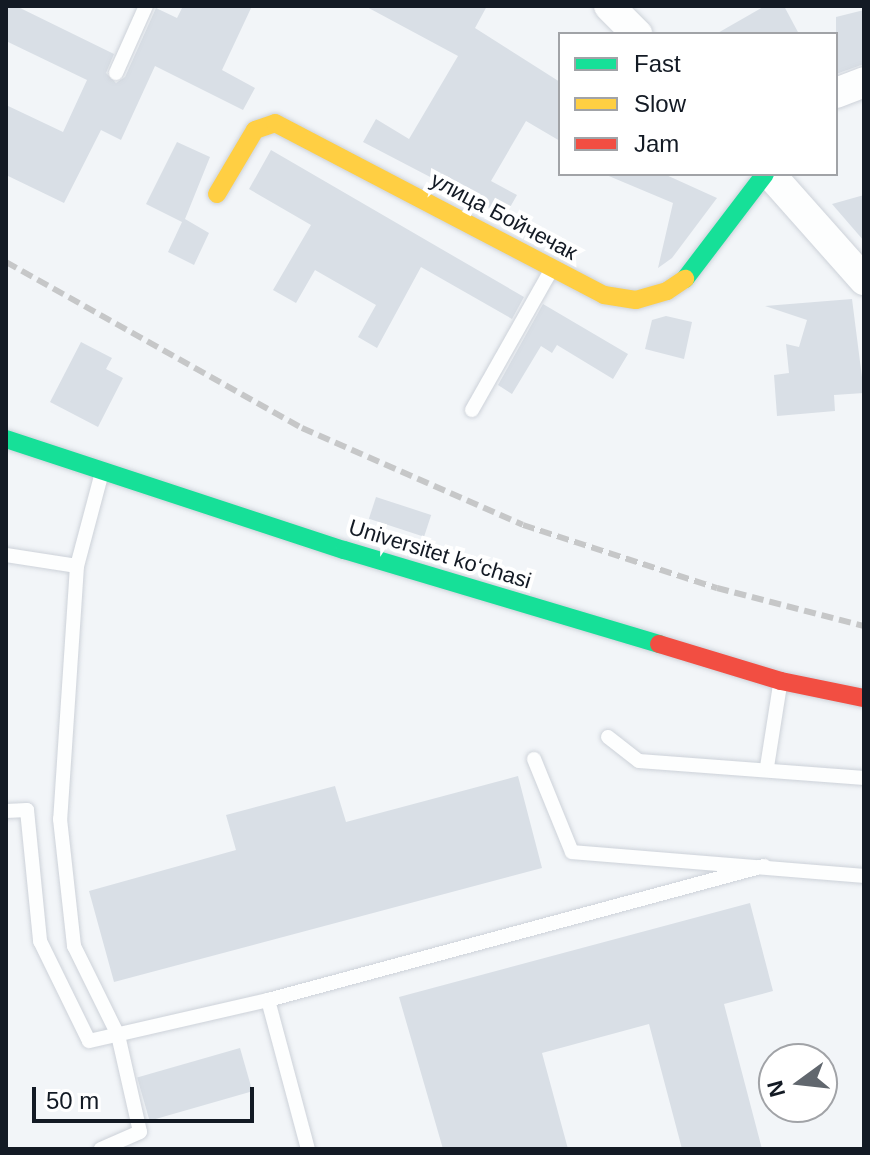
<!DOCTYPE html>
<meta charset="utf-8">
<style>
body{margin:0}
#map{position:relative;width:870px;height:1155px;overflow:hidden;background:#f2f5f8;font-family:Arial,sans-serif}
div>[style]{position:absolute}
[style*='--x']{left:calc(var(--x)*1px);top:calc(var(--y)*1px);width:calc(var(--w)*1px);rotate:calc(var(--a)*1deg)}
.building>*{inset:0;background:#d9dfe6;transform-origin:0 0}
.roads{filter:drop-shadow(0 0 2px #cdd2d9) drop-shadow(0 0 2px #cdd2d9)}
.lane>*{height:14px;margin:-7px;padding:0 7px;transform-origin:7px;border-radius:7px;background:#fdfefe}
.street>*{height:30px;margin:-15px;padding:0 15px;transform-origin:15px;border-radius:15px;background:#fdfefe}
.fast>*{height:18px;margin:-9px;padding:0 9px;transform-origin:9px;border-radius:9px;background:#16e098}
.slow>*{height:18px;margin:-9px;padding:0 9px;transform-origin:9px;border-radius:9px;background:#ffcf43}
.jam>*{height:18px;margin:-9px;padding:0 9px;transform-origin:9px;border-radius:9px;background:#f24e42}
.rail>*{height:6px;margin-top:-3px;transform-origin:0;background:repeating-linear-gradient(90deg,#c6c7c8 0 12px,transparent 0 18px)}
span{translate:-50% -50%;white-space:nowrap;text-align:center;line-height:1.15;-webkit-text-stroke:8px #fff;paint-order:stroke}
.street-label{font-size:22px;color:#131a24}
.frame{position:absolute;inset:0;border:8px solid #131a24;pointer-events:none}
.legend{position:absolute;left:558px;top:32px;width:280px;height:144px;box-sizing:border-box;background:#fff;border:2px solid #a1a3a7;margin:0;padding:10px 14px;list-style:none;font-size:24px;color:#131a24}
.legend li{display:flex;align-items:center;gap:16px;height:40px}
.legend b{width:40px;border:2px solid #a1a3a7}
.north{position:absolute;left:758px;top:1043px;width:80px;height:80px;box-sizing:border-box;background:#fff;border:2px solid #a1a3a7;border-radius:50%;rotate:255deg;font-size:22px;font-weight:700;line-height:32px;text-align:center;color:#131a24}
.north::after{content:'';display:block;margin:auto;width:28px;height:36px;background:#61676e;clip-path:polygon(50% 0,100% 100%,50% 72%,0 100%)}
.scale{position:absolute;left:32px;top:1087px;width:222px;height:36px;box-sizing:border-box;border:4px solid #131a24;border-top:0;padding-left:10px;font-size:24px;line-height:28px;white-space:nowrap;color:#131a24;-webkit-text-stroke:6px #fff;paint-order:stroke}
</style>
<div id="map">
<div class="building">
<i style="clip-path:polygon(6px 6px,16px 6px,114px 54px,106px 73px,116px 83px,125px 77px,156px 8px,177px 18px,183px 6px,252px 6px,222px 70px,255px 88px,243px 110px,155px 66px,121px 140px,101px 130px,64px 203px,6px 175px,6px 105px,63px 132px,87px 80px,6px 41px)"></i>
<i style="clip-path:polygon(365px 6px,487px 6px,475px 28px,560px 82px,560px 141px,526px 121px,491px 181px,517px 195px,505px 216px,363px 142px,376px 119px,409px 139px,458px 56px)"></i>
<i style="clip-path:polygon(765px 6px,784px 6px,799px 34px,716px 34px)"></i>
<i style="clip-path:polygon(864px 10px,864px 64px,836px 74px,836px 17px)"></i>
<i style="clip-path:polygon(177px 142px,210px 157px,185px 219px,209px 233px,194px 265px,168px 252px,182px 222px,146px 204px)"></i>
<i style="clip-path:polygon(271px 150px,524px 297px,512px 319px,421px 267px,377px 348px,358px 337px,376px 305px,315px 270px,296px 303px,273px 290px,311px 225px,249px 189px)"></i>
<i style="clip-path:polygon(604px 174px,664px 174px,717px 198px,672px 258px,658px 268px,673px 203px)"></i>
<i style="clip-path:polygon(864px 195px,864px 241px,832px 204px)"></i>
<i style="clip-path:polygon(852px 299px,864px 393px,834px 395px,835px 411px,777px 416px,774px 375px,789px 373px,786px 344px,799px 347px,807px 320px,765px 306px)"></i>
<i style="clip-path:polygon(543px 304px,628px 354px,613px 379px,557px 345px,552px 353px,541px 346px,512px 394px,498px 385px)"></i>
<i style="clip-path:polygon(666px 316px,692px 322px,684px 359px,645px 349px,652px 320px)"></i>
<i style="clip-path:polygon(81px 342px,112px 358px,106px 369px,123px 378px,98px 427px,50px 402px)"></i>
<i style="left:376px;top:497px;width:58px;height:23px;rotate:18deg"></i>
<i style="clip-path:polygon(518px 776px,542px 868px,114px 982px,89px 891px,236px 850px,226px 815px,335px 786px,346px 822px)"></i>
<i style="clip-path:polygon(750px 903px,773px 991px,724px 1004px,762px 1149px,682px 1149px,649px 1024px,542px 1053px,568px 1149px,443px 1149px,399px 997px)"></i>
<i style="left:240px;top:1048px;width:45px;height:107px;rotate:74deg"></i>
</div>
<div class="roads">
<div class="lane">
<i style="--x:116;--y:73;--w:73;--a:-65.9"></i>
<i style="--x:472;--y:410;--w:159;--a:-60.5"></i>
<i style="--x:101;--y:476;--w:93;--a:104.9"></i>
<i style="--x:77;--y:566;--w:254;--a:93.8"></i>
<i style="--x:60;--y:819;--w:128;--a:83.7"></i>
<i style="--x:74;--y:946;--w:99;--a:63.7"></i>
<i style="--x:118;--y:1035;--w:99;--a:77.2"></i>
<i style="--x:140;--y:1132;--w:43;--a:156.4"></i>
<i style="--x:6;--y:555;--w:72;--a:8.8"></i>
<i style="--x:608;--y:737;--w:39;--a:38"></i>
<i style="--x:639;--y:761;--w:226;--a:4.3"></i>
<i style="--x:534;--y:759;--w:100;--a:67.8"></i>
<i style="--x:572;--y:852;--w:293;--a:4.7"></i>
<i style="--x:767;--y:767;--w:83;--a:-81"></i>
<i style="--x:6;--y:811;--w:21;--a:-3"></i>
<i style="--x:27;--y:810;--w:132;--a:84.3"></i>
<i style="--x:40;--y:941;--w:111;--a:63.9"></i>
<i style="--x:89;--y:1041;--w:184;--a:-12.9"></i>
<i style="--x:268;--y:1000;--w:514;--a:-15.12"></i>
<i style="--x:268;--y:1000;--w:154;--a:75"></i>
</div>
<div class="street">
<i style="--x:609;--y:6;--w:40;--a:45"></i>
<i style="--x:836;--y:93;--w:30;--a:-21"></i>
<i style="--x:770;--y:174;--w:142;--a:48.4"></i>
</div>
<div class="fast">
<i style="--x:685;--y:279;--w:132;--a:-52.7"></i>
<i style="--x:6;--y:439;--w:356;--a:18.2"></i>
<i style="--x:344;--y:550;--w:329;--a:16.6"></i>
</div>
<div class="slow">
<i style="--x:217;--y:194;--w:74;--a:-59.3"></i>
<i style="--x:255;--y:130;--w:21;--a:-19"></i>
<i style="--x:275;--y:123;--w:371;--a:27.6"></i>
<i style="--x:604;--y:295;--w:32;--a:9"></i>
<i style="--x:636;--y:300;--w:32;--a:-16"></i>
<i style="--x:667;--y:291;--w:22;--a:-34"></i>
</div>
<div class="jam">
<i style="--x:659;--y:644;--w:127;--a:16.9"></i>
<i style="--x:781;--y:681;--w:85;--a:11.6"></i>
</div>
</div>
<div class="rail">
<i style="--x:6;--y:262;--w:339;--a:29.3"></i>
<i style="--x:302;--y:428;--w:241;--a:23.7"></i>
<i style="--x:523;--y:525;--w:204;--a:18"></i>
<i style="--x:717;--y:588;--w:152;--a:14.5"></i>
</div>
<div class="street-label">
<span style="left:504px;top:216px;rotate:28deg">улица Бойчечак</span>
<span style="left:440px;top:554px;rotate:17deg">Universitet kо‘chasi</span>
</div>
<div class="frame"></div>
<ul class="legend">
<li><b style="height:10px;background:#16e098"></b>Fast</li>
<li><b style="height:10px;background:#ffcf43"></b>Slow</li>
<li><b style="height:10px;background:#f24e42"></b>Jam</li>
</ul>
<div class="north">N</div>
<div class="scale">50 m</div>
</div>
